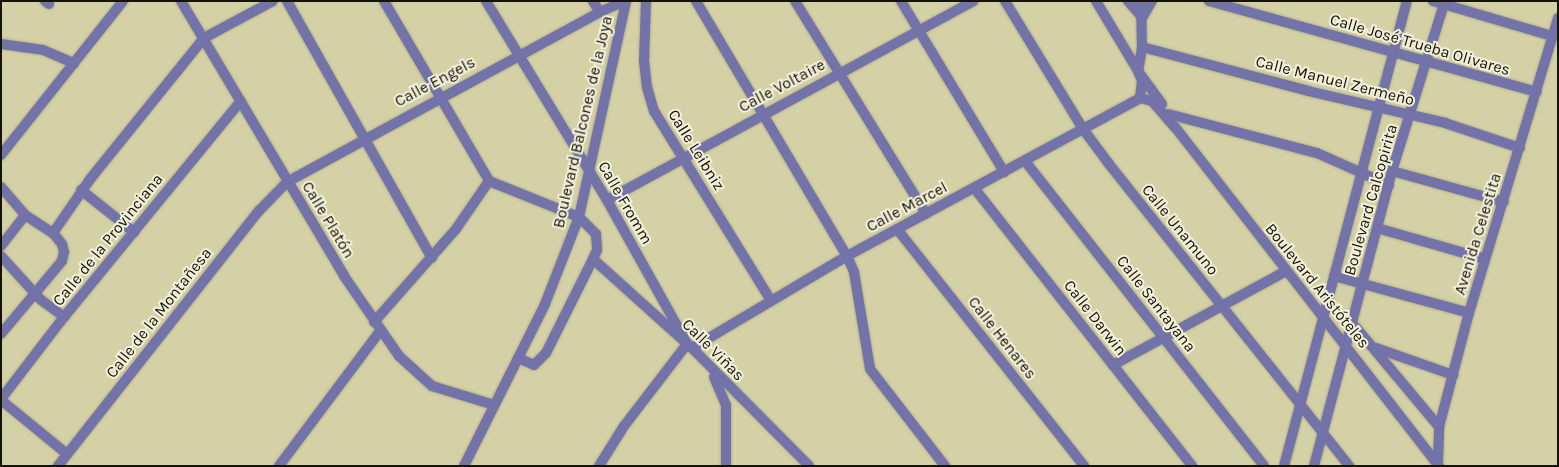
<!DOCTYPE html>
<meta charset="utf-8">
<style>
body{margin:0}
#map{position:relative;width:1559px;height:467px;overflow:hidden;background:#d4d1a6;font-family:Karla,sans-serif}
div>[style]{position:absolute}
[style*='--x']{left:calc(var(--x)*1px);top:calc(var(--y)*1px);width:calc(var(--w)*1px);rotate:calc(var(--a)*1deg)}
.roads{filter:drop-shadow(0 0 1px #b1af89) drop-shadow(0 0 1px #b1af89)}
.minor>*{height:10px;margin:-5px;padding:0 5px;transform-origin:5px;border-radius:5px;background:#7373a9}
span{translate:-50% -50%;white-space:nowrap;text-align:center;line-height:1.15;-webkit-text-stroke:4px #f2f0db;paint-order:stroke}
.street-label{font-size:16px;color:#141304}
.frame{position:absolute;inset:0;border:2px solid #141304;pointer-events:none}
</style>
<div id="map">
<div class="roads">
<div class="minor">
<i style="--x:45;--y:1;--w:5;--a:37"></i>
<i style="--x:181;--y:1;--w:320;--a:59.3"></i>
<i style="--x:344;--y:276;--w:97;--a:55.5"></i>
<i style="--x:399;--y:356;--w:45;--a:42.3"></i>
<i style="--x:432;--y:386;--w:65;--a:17"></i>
<i style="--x:287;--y:1;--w:295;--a:60.6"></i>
<i style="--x:384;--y:1;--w:208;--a:59.7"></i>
<i style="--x:489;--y:181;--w:97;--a:21.8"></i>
<i style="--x:579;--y:217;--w:24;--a:45"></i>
<i style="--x:596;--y:234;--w:16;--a:86"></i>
<i style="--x:597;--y:250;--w:10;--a:114"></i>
<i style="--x:593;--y:259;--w:105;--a:116.6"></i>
<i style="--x:546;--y:353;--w:17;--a:135"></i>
<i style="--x:534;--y:365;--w:17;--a:-156"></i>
<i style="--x:486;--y:1;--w:233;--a:58.7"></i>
<i style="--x:607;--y:200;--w:165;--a:60.9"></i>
<i style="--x:687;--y:344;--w:103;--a:127.5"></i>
<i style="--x:624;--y:426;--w:47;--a:122"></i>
<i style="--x:593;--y:1;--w:13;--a:58"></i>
<i style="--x:600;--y:12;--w:27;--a:-24"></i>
<i style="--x:646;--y:1;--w:59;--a:91.9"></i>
<i style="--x:644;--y:60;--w:27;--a:84"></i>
<i style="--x:647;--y:87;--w:25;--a:74"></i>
<i style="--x:654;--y:111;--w:221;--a:58.3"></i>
<i style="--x:696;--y:1;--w:296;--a:59.4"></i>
<i style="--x:847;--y:256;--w:17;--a:66"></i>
<i style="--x:854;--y:272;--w:98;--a:80.6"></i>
<i style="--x:870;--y:369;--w:123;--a:52.3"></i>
<i style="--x:795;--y:1;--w:250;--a:58.4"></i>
<i style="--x:901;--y:1;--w:200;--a:58.9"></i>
<i style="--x:1005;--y:1;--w:150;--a:58.6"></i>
<i style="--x:1083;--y:129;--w:44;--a:53.4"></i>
<i style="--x:1109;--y:164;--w:386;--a:51.5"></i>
<i style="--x:1096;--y:1;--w:82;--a:59"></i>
<i style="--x:1138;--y:71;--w:11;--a:68"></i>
<i style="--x:1142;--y:81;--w:17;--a:97"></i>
<i style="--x:1128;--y:1;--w:21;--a:49"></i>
<i style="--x:1141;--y:1;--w:46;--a:88.8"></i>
<i style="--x:1142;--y:47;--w:24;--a:99"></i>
<i style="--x:1138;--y:71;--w:41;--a:54"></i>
<i style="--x:1209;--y:1;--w:340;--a:15.5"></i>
<i style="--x:1433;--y:1;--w:124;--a:16.4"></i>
<i style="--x:1142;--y:18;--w:20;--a:-60"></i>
<i style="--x:1;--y:44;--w:42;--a:8.1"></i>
<i style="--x:43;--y:50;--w:34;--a:23"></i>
<i style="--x:1142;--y:47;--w:172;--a:14.8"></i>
<i style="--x:1308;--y:91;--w:141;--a:13.1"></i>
<i style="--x:1445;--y:123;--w:79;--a:18.4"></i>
<i style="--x:1140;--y:98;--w:12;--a:14"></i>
<i style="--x:1152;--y:101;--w:35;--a:49"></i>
<i style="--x:1175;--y:127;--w:430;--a:52.1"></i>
<i style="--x:1168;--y:114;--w:154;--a:14.7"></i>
<i style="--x:1317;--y:153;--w:79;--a:24"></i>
<i style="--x:1;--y:155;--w:196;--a:-51.6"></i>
<i style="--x:1025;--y:161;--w:387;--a:51.9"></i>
<i style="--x:1392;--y:171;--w:116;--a:15.5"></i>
<i style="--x:1;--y:187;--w:37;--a:49"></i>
<i style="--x:25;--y:215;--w:33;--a:33"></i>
<i style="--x:53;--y:233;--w:14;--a:51"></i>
<i style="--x:62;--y:244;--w:8;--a:76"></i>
<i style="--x:64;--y:252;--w:9;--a:103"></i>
<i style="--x:62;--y:261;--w:95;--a:129.9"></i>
<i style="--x:975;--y:189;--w:352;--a:51.9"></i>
<i style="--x:81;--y:190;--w:68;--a:38.4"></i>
<i style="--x:607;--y:200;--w:417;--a:-28.5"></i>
<i style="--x:1377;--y:228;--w:112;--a:16"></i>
<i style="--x:897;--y:229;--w:302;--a:51.7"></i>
<i style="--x:53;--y:233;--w:67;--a:-55.4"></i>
<i style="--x:91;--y:178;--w:180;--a:-51.1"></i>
<i style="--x:204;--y:38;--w:78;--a:-28.2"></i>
<i style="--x:1;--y:246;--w:39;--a:-52"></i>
<i style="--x:1;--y:256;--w:59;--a:47.7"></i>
<i style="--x:41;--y:300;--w:29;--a:36"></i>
<i style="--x:593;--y:259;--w:133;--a:42"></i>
<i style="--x:692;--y:348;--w:166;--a:45.2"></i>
<i style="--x:1334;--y:276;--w:140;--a:15.3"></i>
<i style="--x:374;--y:322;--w:124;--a:-48.6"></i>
<i style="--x:456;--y:229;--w:58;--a:-55.5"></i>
<i style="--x:1353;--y:324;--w:134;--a:50.1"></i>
<i style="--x:692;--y:348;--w:180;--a:-30.7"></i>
<i style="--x:847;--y:256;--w:333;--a:-28.3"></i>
<i style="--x:1376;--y:348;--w:82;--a:19.3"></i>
<i style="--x:1113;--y:365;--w:197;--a:-28.5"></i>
<i style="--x:714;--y:377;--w:30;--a:67"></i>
<i style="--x:726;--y:405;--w:61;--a:90"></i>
<i style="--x:1;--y:399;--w:103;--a:-52.5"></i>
<i style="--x:64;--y:317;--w:279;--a:-50.7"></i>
<i style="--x:1;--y:400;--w:85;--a:39.3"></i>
<i style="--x:1438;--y:462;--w:35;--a:-88"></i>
<i style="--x:1439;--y:427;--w:118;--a:-75.3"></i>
<i style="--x:1469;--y:313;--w:308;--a:-73.2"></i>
<i style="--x:58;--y:466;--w:325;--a:-51.8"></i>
<i style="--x:259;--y:211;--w:40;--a:-46"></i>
<i style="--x:287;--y:182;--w:356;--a:-28.5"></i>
<i style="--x:279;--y:466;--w:169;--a:-53.2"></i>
<i style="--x:464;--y:466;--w:181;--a:-63.4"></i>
<i style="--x:545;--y:304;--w:93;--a:-68.7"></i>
<i style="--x:579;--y:217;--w:221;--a:-77.7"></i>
<i style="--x:1284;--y:466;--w:481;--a:-75.2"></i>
<i style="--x:1314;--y:466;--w:305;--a:-75.2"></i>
<i style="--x:1392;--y:171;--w:178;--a:-72.7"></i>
</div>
</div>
<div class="street-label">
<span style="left:1420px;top:45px;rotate:16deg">Calle José Trueba Olivares</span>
<span style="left:1335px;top:81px;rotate:14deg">Calle Manuel Zermeño</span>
<span style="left:435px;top:82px;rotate:-28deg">Calle Engels</span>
<span style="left:782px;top:86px;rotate:-28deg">Calle Voltaire</span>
<span style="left:583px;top:122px;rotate:-77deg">Boulevard Balcones de la Joya</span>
<span style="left:696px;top:150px;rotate:58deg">Calle Leibniz</span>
<span style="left:1371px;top:200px;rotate:-74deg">Boulevard Calcopirita</span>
<span style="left:625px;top:203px;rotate:60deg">Calle Fromm</span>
<span style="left:907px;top:207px;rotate:-28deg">Calle Marcel</span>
<span style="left:328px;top:220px;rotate:59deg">Calle Platón</span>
<span style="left:1180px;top:230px;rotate:51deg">Calle Unamuno</span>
<span style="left:1478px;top:234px;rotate:-73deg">Avenida Celestita</span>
<span style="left:108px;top:240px;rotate:-51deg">Calle de la Provinciana</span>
<span style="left:1317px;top:286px;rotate:51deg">Boulevard Aristóteles</span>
<span style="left:1156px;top:304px;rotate:52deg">Calle Santayana</span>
<span style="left:159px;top:313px;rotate:-52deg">Calle de la Montañesa</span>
<span style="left:1095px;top:318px;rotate:52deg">Calle Darwin</span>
<span style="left:1002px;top:338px;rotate:52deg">Calle Henares</span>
<span style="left:713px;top:350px;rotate:45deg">Calle Viñas</span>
</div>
<div class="frame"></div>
</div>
